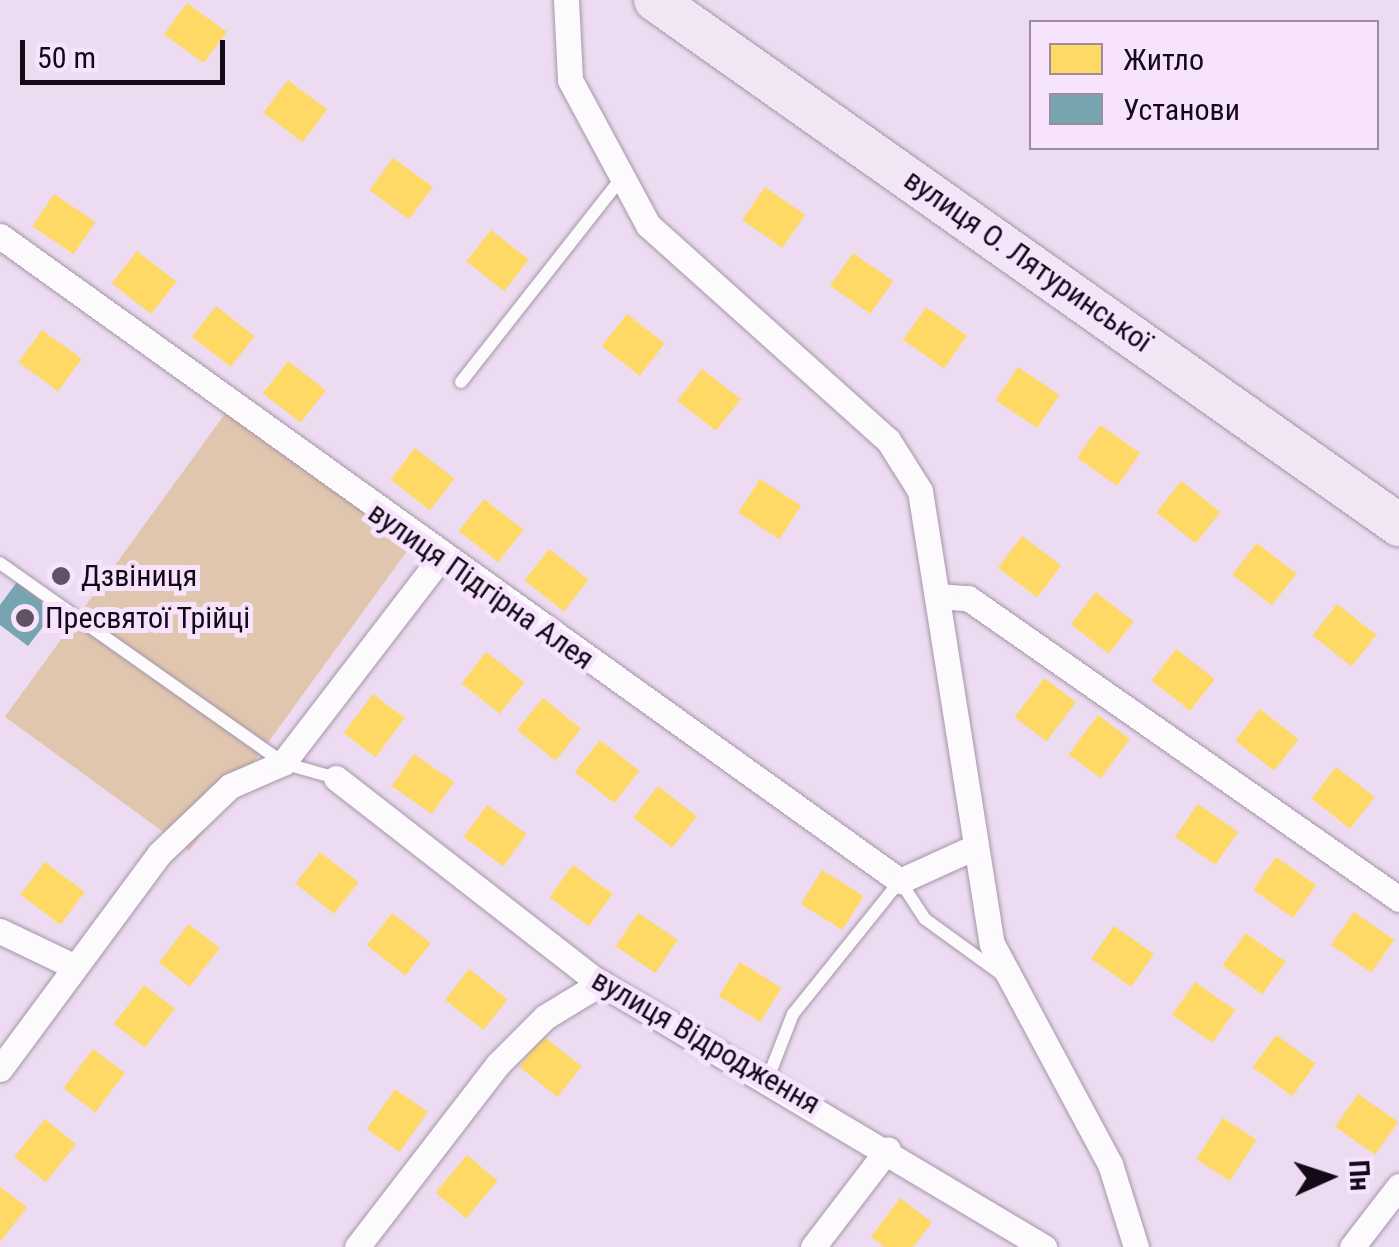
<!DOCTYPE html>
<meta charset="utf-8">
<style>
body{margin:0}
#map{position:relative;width:1399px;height:1247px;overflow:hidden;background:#eddbf1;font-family:"Roboto Condensed",sans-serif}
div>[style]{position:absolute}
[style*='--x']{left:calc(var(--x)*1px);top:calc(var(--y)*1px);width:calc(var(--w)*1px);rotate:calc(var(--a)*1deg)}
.green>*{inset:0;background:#e1c6af;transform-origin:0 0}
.homes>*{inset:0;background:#ffd966;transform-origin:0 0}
.public>*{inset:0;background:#76a5af}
.roads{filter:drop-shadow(0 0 2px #a496a7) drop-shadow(0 0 2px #a496a7)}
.lane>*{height:12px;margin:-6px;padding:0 6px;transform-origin:6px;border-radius:6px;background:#fcfafd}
.street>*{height:25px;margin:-12.5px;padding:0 12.5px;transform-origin:12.5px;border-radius:12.5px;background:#fcfafd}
.highway>*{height:42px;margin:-21px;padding:0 21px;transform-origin:21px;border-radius:21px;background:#f1e7f4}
.dots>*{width:28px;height:28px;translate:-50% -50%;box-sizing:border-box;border:5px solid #f8e3fd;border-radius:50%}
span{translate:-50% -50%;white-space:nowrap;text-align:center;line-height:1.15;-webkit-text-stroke:10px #f8e3fd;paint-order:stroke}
.street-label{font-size:30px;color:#140917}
.poi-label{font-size:30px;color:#140917}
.left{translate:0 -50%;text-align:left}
.legend{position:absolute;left:1029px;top:20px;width:350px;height:130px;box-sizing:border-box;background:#f8e3fd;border:2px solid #9d8ca1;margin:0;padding:12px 18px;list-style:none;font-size:30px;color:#140917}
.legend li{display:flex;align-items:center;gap:20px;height:50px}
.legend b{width:50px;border:2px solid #9d8ca1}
.north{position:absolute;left:1279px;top:1127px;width:100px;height:100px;-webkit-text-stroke:8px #f8e3fd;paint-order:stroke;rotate:87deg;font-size:28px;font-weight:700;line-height:40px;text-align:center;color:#140917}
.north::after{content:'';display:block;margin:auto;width:35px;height:45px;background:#140917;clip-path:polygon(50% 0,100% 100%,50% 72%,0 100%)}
.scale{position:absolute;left:20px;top:40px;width:205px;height:45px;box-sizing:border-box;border:5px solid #140917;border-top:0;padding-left:12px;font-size:30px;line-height:35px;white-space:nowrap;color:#140917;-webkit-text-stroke:8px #f8e3fd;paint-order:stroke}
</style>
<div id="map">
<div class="green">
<i style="left:230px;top:407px;width:228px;height:383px;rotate:36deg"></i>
</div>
<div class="homes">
<i style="left:187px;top:3px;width:49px;height:39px;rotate:36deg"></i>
<i style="left:288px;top:80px;width:49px;height:41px;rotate:37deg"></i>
<i style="left:393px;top:158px;width:49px;height:40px;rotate:36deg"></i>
<i style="left:765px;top:187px;width:49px;height:40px;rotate:35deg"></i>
<i style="left:54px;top:194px;width:50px;height:39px;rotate:34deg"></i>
<i style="left:491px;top:230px;width:48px;height:40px;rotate:38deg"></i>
<i style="left:137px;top:251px;width:50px;height:41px;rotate:38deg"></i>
<i style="left:853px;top:253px;width:49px;height:40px;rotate:35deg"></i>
<i style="left:216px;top:306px;width:49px;height:39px;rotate:38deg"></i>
<i style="left:926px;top:307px;width:50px;height:40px;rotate:35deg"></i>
<i style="left:627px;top:314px;width:48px;height:41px;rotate:38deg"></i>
<i style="left:42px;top:330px;width:49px;height:40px;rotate:36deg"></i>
<i style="left:288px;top:361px;width:48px;height:41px;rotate:38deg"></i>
<i style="left:1018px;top:367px;width:50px;height:40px;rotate:34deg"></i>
<i style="left:702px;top:369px;width:49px;height:40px;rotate:38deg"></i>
<i style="left:1100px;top:425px;width:49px;height:40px;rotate:35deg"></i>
<i style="left:415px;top:448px;width:50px;height:40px;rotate:38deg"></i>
<i style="left:760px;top:479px;width:49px;height:40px;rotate:33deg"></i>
<i style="left:1181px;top:481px;width:50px;height:40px;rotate:38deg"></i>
<i style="left:484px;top:499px;width:50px;height:41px;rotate:38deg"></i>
<i style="left:1022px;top:536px;width:49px;height:40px;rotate:37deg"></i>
<i style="left:1257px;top:543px;width:50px;height:40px;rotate:38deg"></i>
<i style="left:549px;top:549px;width:50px;height:40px;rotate:38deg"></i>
<i style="left:1096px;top:592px;width:48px;height:41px;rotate:38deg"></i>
<i style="left:1337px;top:604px;width:50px;height:40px;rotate:38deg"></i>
<i style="left:1176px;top:649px;width:49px;height:40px;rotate:38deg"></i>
<i style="left:486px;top:652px;width:49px;height:40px;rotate:38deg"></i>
<i style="left:1044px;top:678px;width:40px;height:49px;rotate:37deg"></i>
<i style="left:373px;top:694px;width:40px;height:49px;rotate:37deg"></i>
<i style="left:543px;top:698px;width:49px;height:41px;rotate:39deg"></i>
<i style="left:1260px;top:709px;width:49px;height:40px;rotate:38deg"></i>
<i style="left:1098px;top:715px;width:40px;height:49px;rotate:37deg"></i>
<i style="left:600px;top:740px;width:50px;height:41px;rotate:38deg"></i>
<i style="left:414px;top:754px;width:49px;height:39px;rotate:35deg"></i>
<i style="left:1336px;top:767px;width:49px;height:40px;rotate:38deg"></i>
<i style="left:658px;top:786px;width:49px;height:40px;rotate:38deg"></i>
<i style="left:1198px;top:804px;width:49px;height:40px;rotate:35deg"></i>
<i style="left:487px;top:805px;width:49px;height:40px;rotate:36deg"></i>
<i style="left:320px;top:852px;width:49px;height:40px;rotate:38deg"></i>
<i style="left:1276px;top:857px;width:49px;height:40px;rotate:35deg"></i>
<i style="left:45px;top:862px;width:50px;height:41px;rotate:37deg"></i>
<i style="left:573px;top:865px;width:49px;height:40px;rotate:36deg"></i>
<i style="left:822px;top:870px;width:49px;height:40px;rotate:32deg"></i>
<i style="left:1354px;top:912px;width:49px;height:40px;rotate:35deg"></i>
<i style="left:392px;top:913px;width:49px;height:41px;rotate:38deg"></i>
<i style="left:638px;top:913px;width:48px;height:40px;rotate:34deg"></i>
<i style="left:189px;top:924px;width:39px;height:49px;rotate:38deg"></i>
<i style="left:1114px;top:926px;width:49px;height:40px;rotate:35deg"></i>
<i style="left:1246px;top:933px;width:49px;height:40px;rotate:36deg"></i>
<i style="left:740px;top:962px;width:49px;height:40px;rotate:32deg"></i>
<i style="left:469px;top:969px;width:49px;height:39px;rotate:38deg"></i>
<i style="left:1195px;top:982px;width:49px;height:40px;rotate:35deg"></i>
<i style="left:144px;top:985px;width:39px;height:49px;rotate:38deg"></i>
<i style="left:1276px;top:1035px;width:49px;height:40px;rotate:36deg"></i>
<i style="left:543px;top:1036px;width:49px;height:39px;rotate:38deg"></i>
<i style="left:93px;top:1049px;width:40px;height:49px;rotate:37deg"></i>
<i style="left:395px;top:1089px;width:40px;height:49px;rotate:35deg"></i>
<i style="left:1358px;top:1094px;width:49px;height:40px;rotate:35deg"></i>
<i style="left:1223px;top:1118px;width:40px;height:49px;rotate:33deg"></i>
<i style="left:45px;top:1119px;width:40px;height:49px;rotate:39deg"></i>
<i style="left:467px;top:1155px;width:40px;height:49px;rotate:40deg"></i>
<i style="clip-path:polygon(0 1187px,27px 1207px,0 1242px)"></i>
<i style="clip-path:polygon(900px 1198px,932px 1222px,913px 1247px,884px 1247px,871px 1237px)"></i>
</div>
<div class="public">
<i style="clip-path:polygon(17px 582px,55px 611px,28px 646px,0 625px,0 605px)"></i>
</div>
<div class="roads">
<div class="lane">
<i style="--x:461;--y:382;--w:257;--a:-51.8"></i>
<i style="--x:0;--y:563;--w:347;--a:35.2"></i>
<i style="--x:283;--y:763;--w:55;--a:15.8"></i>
<i style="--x:768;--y:1078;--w:69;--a:-68.7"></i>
<i style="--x:793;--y:1014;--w:171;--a:-51.2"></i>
<i style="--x:900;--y:881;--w:45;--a:56.7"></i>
<i style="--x:925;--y:919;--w:94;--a:35.9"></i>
</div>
<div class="street">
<i style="--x:566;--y:0;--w:80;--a:87.1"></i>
<i style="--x:570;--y:80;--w:165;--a:61.7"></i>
<i style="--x:648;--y:225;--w:322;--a:41.9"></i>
<i style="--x:888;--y:440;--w:60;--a:57.9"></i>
<i style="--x:920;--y:491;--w:459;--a:81"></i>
<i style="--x:992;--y:944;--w:250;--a:61.8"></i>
<i style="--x:1110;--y:1164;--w:87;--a:72.6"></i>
<i style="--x:0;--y:236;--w:1107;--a:35.63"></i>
<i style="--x:900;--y:881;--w:82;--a:-24.4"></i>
<i style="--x:937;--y:596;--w:31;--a:4"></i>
<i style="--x:968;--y:598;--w:526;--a:34.93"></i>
<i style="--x:336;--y:778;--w:327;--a:37.9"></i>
<i style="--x:594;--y:979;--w:524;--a:30.78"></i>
<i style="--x:0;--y:931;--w:79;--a:25.6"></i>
<i style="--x:0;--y:1069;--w:267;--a:-53.5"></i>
<i style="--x:159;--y:854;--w:98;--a:-43.8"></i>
<i style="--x:230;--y:786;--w:58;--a:-23.5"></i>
<i style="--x:283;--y:763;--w:261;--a:-52.5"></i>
<i style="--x:357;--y:1247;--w:231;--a:-52.4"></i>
<i style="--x:498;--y:1064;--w:66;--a:-45"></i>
<i style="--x:545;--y:1017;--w:66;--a:-31.3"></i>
<i style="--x:813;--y:1247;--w:123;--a:-52.6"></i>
<i style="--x:1352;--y:1247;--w:77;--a:-52.4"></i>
</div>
<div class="highway">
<i style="--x:655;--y:0;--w:911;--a:35.21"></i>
</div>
</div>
<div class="dots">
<i style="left:61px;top:576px;background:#605263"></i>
<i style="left:25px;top:618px;background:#605263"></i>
</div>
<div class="street-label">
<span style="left:1028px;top:261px;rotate:35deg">вулиця О. Лятуринської</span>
<span style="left:481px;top:586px;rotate:35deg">вулиця Підгірна Алея</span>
<span style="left:706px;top:1042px;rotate:30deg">вулиця Відродження</span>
</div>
<div class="poi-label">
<span class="left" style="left:81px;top:576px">Дзвіниця</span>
<span class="left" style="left:45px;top:618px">Пресвятої Трійці</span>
</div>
<ul class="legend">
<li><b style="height:28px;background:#ffd966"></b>Житло</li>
<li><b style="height:28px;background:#76a5af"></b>Установи</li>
</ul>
<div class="north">Пн</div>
<div class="scale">50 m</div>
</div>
